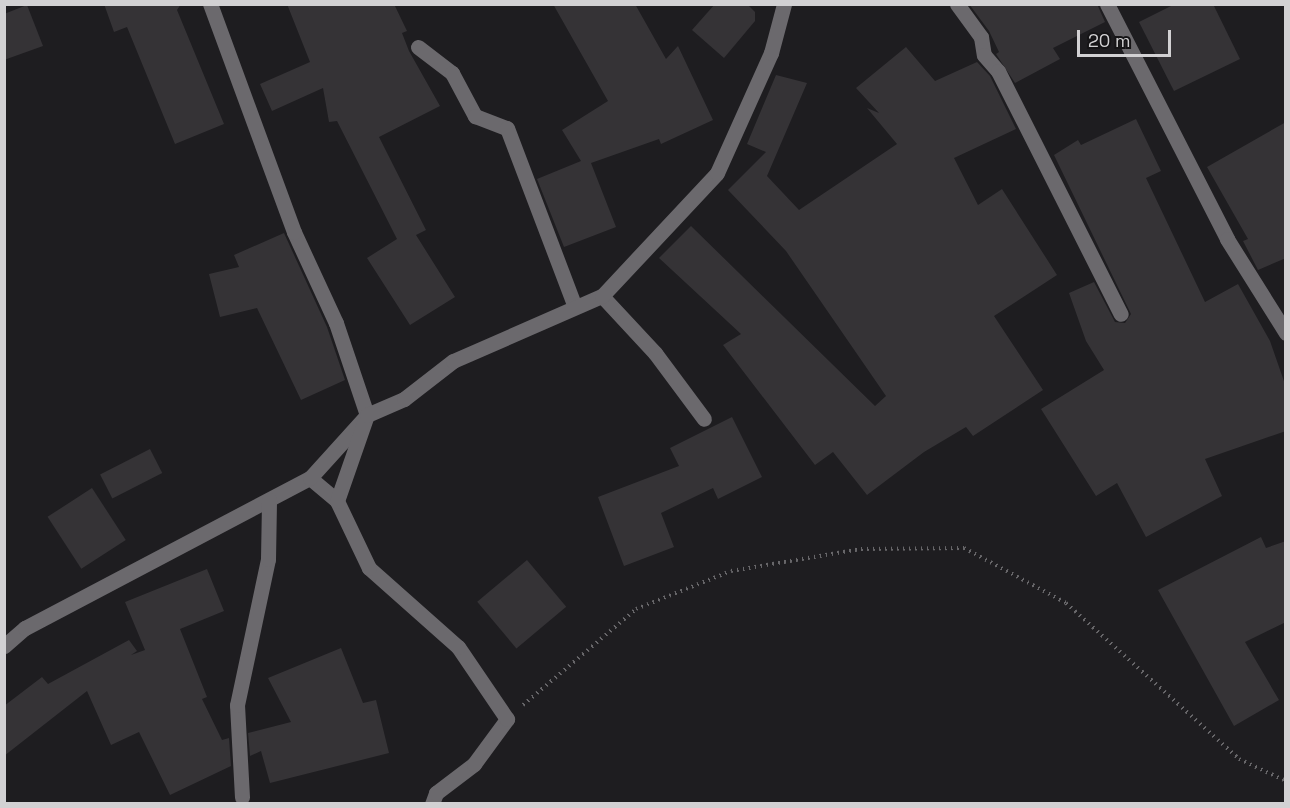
<!DOCTYPE html>
<style>
body{margin:0}
#map{position:relative;width:1290px;height:808px;overflow:hidden;background:#1e1d20;font-family:"Space Grotesk",sans-serif}
div>[style]{position:absolute}
[style*='--x']{left:calc(var(--x)*1px);top:calc(var(--y)*1px);width:calc(var(--w)*1px);rotate:calc(var(--a)*1deg)}
.building>*{inset:0;background:#353336;transform-origin:0 0}
.path>*{height:4px;margin-top:-2px;transform-origin:0;background:repeating-linear-gradient(90deg,#676669 0 1.5px,transparent 0 6px)}
.street>*{height:15px;margin:-7.5px;padding:0 7.5px;transform-origin:7.5px;border-radius:7.5px;background:#6b696d}
span{translate:-50% -50%;white-space:nowrap;text-align:center;line-height:1.15;-webkit-text-stroke:5px #151416;paint-order:stroke}
.frame{position:absolute;inset:0;border:6px solid #d2d1d3;pointer-events:none}
.scale{position:absolute;left:1077px;top:30px;width:94px;height:27px;box-sizing:border-box;border:3px solid #d2d1d3;border-top:0;padding-left:8px;font-size:18px;line-height:21px;white-space:nowrap;color:#d2d1d3;-webkit-text-stroke:4px #151416;paint-order:stroke}
</style>
<div id="map">
<div class="building">
<i style="clip-path:polygon(104px 4px,181px 4px,177px 10px,224px 124px,175px 144px,127px 27px,114px 32px)"></i>
<i style="clip-path:polygon(287px 4px,394px 4px,407px 31px,402px 33px,409px 51px,440px 106px,379px 137px,426px 230px,416px 235px,455px 297px,410px 325px,367px 258px,397px 239px,337px 121px,329px 122px,323px 88px,272px 111px,260px 84px,310px 62px)"></i>
<i style="clip-path:polygon(553px 4px,635px 4px,666px 59px,678px 46px,713px 120px,661px 144px,659px 139px,591px 163px,616px 227px,564px 247px,537px 179px,581px 161px,562px 130px,608px 101px)"></i>
<i style="clip-path:polygon(715px 4px,747px 4px,755px 12px,755px 21px,724px 58px,692px 30px)"></i>
<i style="clip-path:polygon(969px 4px,1097px 4px,1105px 22px,1053px 48px,1060px 59px,1015px 83px,996px 54px,999px 52px,989px 31px)"></i>
<i style="clip-path:polygon(1175px 4px,1213px 4px,1240px 59px,1174px 91px,1139px 22px)"></i>
<i style="clip-path:polygon(27px 5px,43px 46px,4px 60px,4px 14px)"></i>
<i style="clip-path:polygon(906px 47px,935px 81px,977px 62px,990px 76px,1016px 129px,954px 158px,978px 205px,1002px 189px,1057px 275px,994px 316px,1043px 390px,973px 436px,966px 427px,924px 452px,867px 495px,833px 452px,815px 465px,723px 345px,741px 334px,659px 258px,691px 226px,875px 406px,886px 396px,786px 251px,728px 190px,766px 152px,747px 144px,776px 75px,807px 83px,767px 176px,799px 210px,897px 144px,867px 108px,879px 113px,856px 88px)"></i>
<i style="clip-path:polygon(1136px 119px,1161px 171px,1146px 178px,1205px 302px,1238px 284px,1270px 341px,1286px 387px,1286px 431px,1205px 459px,1222px 496px,1146px 537px,1117px 483px,1096px 496px,1041px 409px,1104px 370px,1086px 341px,1069px 293px,1094px 282px,1115px 322px,1125px 323px,1131px 314px,1054px 155px,1078px 140px,1081px 145px)"></i>
<i style="clip-path:polygon(1286px 122px,1286px 258px,1258px 270px,1243px 241px,1248px 239px,1207px 167px)"></i>
<i style="clip-path:polygon(284px 233px,327px 327px,345px 380px,301px 400px,257px 308px,220px 317px,209px 274px,239px 267px,234px 255px)"></i>
<i style="clip-path:polygon(732px 417px,762px 477px,718px 499px,713px 488px,661px 513px,674px 547px,624px 566px,598px 497px,679px 466px,670px 448px)"></i>
<i style="left:150px;top:449px;width:27px;height:56px;rotate:63deg"></i>
<i style="left:92px;top:488px;width:62px;height:53px;rotate:57deg"></i>
<i style="clip-path:polygon(1261px 537px,1266px 548px,1286px 541px,1286px 622px,1245px 642px,1279px 700px,1234px 726px,1158px 590px)"></i>
<i style="left:527px;top:560px;width:61px;height:65px;rotate:50deg"></i>
<i style="clip-path:polygon(207px 569px,224px 611px,180px 629px,207px 697px,202px 699px,222px 740px,229px 738px,231px 766px,170px 795px,139px 732px,111px 745px,87px 691px,4px 756px,4px 706px,42px 677px,48px 684px,129px 640px,137px 651px,131px 655px,145px 650px,125px 602px)"></i>
<i style="clip-path:polygon(341px 648px,363px 703px,376px 700px,389px 753px,270px 783px,261px 751px,250px 756px,248px 733px,291px 722px,268px 678px)"></i>
</div>
<div class="path">
<i style="--x:523;--y:705;--w:148;--a:-40.3"></i>
<i style="--x:636;--y:609;--w:102;--a:-21.8"></i>
<i style="--x:731;--y:571;--w:132;--a:-9.6"></i>
<i style="--x:861;--y:549;--w:103;--a:-0.6"></i>
<i style="--x:964;--y:548;--w:116;--a:28.3"></i>
<i style="--x:1066;--y:603;--w:233;--a:42"></i>
<i style="--x:1239;--y:759;--w:52;--a:25.1"></i>
</div>
<div class="street">
<i style="--x:957;--y:4;--w:41;--a:54"></i>
<i style="--x:981;--y:37;--w:18;--a:81"></i>
<i style="--x:984;--y:55;--w:21;--a:49"></i>
<i style="--x:998;--y:71;--w:272;--a:63.2"></i>
<i style="--x:1107;--y:4;--w:264;--a:62.9"></i>
<i style="--x:1227;--y:239;--w:111;--a:57.9"></i>
<i style="--x:418;--y:47;--w:43;--a:37.4"></i>
<i style="--x:452;--y:73;--w:49;--a:61.9"></i>
<i style="--x:475;--y:116;--w:34;--a:21"></i>
<i style="--x:507;--y:128;--w:191;--a:69.2"></i>
<i style="--x:602;--y:296;--w:78;--a:47.1"></i>
<i style="--x:655;--y:353;--w:82;--a:53.4"></i>
<i style="--x:310;--y:478;--w:35;--a:40"></i>
<i style="--x:4;--y:646;--w:28;--a:-41"></i>
<i style="--x:25;--y:628;--w:322;--a:-27.8"></i>
<i style="--x:310;--y:478;--w:85;--a:-47.9"></i>
<i style="--x:367;--y:415;--w:97;--a:-108.6"></i>
<i style="--x:336;--y:323;--w:100;--a:-114.8"></i>
<i style="--x:294;--y:232;--w:243;--a:-110.2"></i>
<i style="--x:242;--y:797;--w:92;--a:-93.1"></i>
<i style="--x:237;--y:705;--w:149;--a:-78"></i>
<i style="--x:268;--y:559;--w:59;--a:-89"></i>
<i style="--x:432;--y:804;--w:12;--a:-70"></i>
<i style="--x:436;--y:793;--w:48;--a:-37.3"></i>
<i style="--x:474;--y:764;--w:56;--a:-53.7"></i>
<i style="--x:507;--y:719;--w:87;--a:-124.2"></i>
<i style="--x:458;--y:647;--w:119;--a:-138.4"></i>
<i style="--x:369;--y:568;--w:74;--a:-115.5"></i>
<i style="--x:337;--y:501;--w:91;--a:-70.8"></i>
<i style="--x:367;--y:415;--w:40;--a:-23.4"></i>
<i style="--x:404;--y:399;--w:62;--a:-37.8"></i>
<i style="--x:453;--y:361;--w:163;--a:-23.6"></i>
<i style="--x:602;--y:296;--w:168;--a:-46.9"></i>
<i style="--x:717;--y:173;--w:132;--a:-65.8"></i>
<i style="--x:771;--y:53;--w:51;--a:-75.1"></i>
</div>
<div class="frame"></div>
<div class="scale">20 m</div>
</div>
